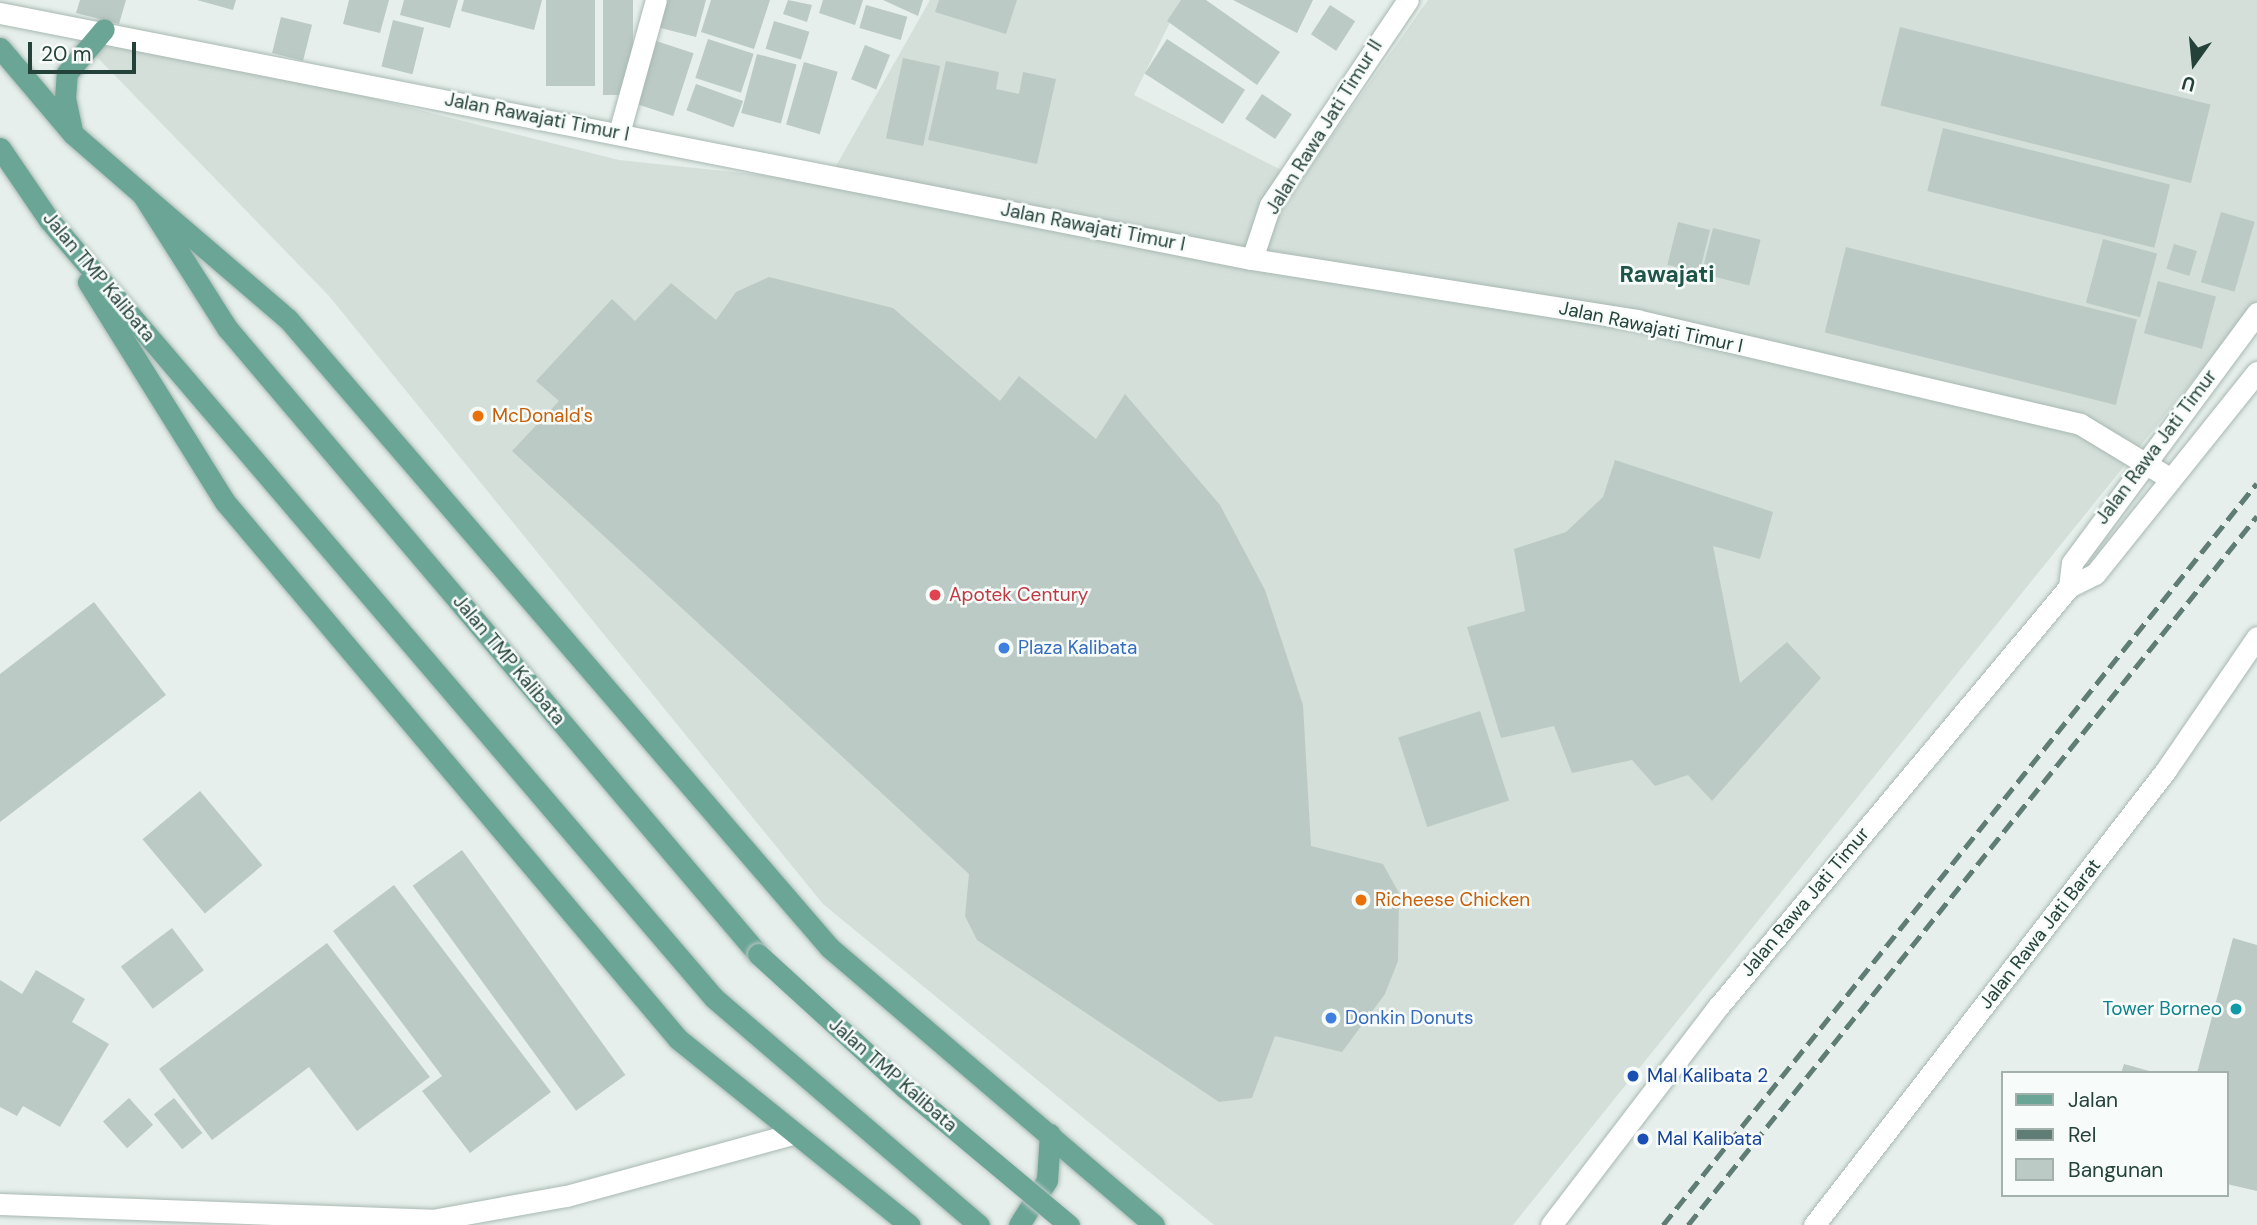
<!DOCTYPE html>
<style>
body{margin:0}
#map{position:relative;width:2257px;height:1225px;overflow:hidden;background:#e6efeb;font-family:"DM Sans",sans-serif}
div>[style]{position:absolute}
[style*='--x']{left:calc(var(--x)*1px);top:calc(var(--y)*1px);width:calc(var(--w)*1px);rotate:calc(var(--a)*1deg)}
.built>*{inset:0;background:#d4dfda}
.building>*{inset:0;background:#bbcac4;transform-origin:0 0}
.roads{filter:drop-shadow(0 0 2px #a8b8b2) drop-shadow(0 0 2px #a8b8b2)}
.minor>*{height:21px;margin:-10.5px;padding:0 10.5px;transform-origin:10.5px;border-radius:10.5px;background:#fff}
.tertiary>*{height:21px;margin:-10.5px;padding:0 10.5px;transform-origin:10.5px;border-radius:10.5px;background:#fff}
.secondary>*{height:21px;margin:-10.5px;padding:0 10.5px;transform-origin:10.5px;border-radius:10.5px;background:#fff}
.primary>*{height:21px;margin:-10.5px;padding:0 10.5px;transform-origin:10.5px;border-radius:10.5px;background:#6aa596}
.rail>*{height:5px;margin-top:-2.5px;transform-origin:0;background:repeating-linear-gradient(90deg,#5f7d75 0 14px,transparent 0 21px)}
.bridges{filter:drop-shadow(0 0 2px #c2cac8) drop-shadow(0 0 2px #c2cac8)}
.primary-bridge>*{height:21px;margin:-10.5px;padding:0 10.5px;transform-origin:10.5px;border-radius:10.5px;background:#6aa596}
.dots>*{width:19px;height:19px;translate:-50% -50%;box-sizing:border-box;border:4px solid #f7fbf9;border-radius:50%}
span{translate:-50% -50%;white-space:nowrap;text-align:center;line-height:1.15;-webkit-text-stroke:5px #f7fbf9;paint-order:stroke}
.street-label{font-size:19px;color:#24423a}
.food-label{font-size:19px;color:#c56008}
.left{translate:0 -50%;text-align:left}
.health-label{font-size:19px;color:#be3a42}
.shop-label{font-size:19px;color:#366cbe}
.culture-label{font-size:19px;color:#0d838f}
.right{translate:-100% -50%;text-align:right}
.transit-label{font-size:19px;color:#164399}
.quarter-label{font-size:23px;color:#1f5548;font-weight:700}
.legend{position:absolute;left:2001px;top:1071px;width:228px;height:126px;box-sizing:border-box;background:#f7fbf9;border:2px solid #a3b1ad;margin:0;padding:9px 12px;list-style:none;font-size:21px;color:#24423a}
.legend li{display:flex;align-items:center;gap:14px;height:35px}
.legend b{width:35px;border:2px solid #a3b1ad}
.north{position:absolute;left:2159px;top:28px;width:70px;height:70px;-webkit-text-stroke:5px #f7fbf9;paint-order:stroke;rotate:195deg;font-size:19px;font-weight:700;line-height:28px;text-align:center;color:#24423a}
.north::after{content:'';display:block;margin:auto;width:24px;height:32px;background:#24423a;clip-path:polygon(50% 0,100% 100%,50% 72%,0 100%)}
.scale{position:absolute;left:28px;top:42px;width:108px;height:32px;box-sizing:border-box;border:4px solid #24423a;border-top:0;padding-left:9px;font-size:21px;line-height:24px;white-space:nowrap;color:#24423a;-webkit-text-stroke:5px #f7fbf9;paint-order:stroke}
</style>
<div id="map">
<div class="built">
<i style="clip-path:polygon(930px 0,1181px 0,1134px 95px,1301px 180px,1428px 0,2257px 0,2257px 301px,1513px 1225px,1214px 1225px,823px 904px,329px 296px,61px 20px,619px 160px,827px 182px)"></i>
</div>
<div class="building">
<i style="clip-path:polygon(80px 0,126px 0,119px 24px,76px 13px)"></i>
<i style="clip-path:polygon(197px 0,236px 0,233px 10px)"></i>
<i style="clip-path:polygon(349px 0,389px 0,380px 33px,343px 24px)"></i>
<i style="clip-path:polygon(404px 0,458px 0,450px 28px,400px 15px)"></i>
<i style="clip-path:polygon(464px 0,542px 0,534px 30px,461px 11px)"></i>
<i style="left:546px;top:0;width:49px;height:86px"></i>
<i style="left:603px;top:0;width:30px;height:95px"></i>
<i style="clip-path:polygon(659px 0,706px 0,696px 37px,653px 26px)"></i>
<i style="clip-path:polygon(711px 0,770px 0,754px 49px,701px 32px)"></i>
<i style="clip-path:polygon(788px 0,812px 5px,807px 22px,783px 14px)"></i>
<i style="clip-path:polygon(823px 0,863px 0,855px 25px,819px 13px)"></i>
<i style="clip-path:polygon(883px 0,923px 0,918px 16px)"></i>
<i style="clip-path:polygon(939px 0,1017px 0,1006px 34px,935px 12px)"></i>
<i style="clip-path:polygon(1181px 0,1206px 0,1280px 52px,1257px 85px,1167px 21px)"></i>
<i style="clip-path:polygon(1233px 0,1313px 0,1297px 33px)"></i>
<i style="left:866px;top:5px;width:43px;height:24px;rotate:16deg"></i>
<i style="left:1330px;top:5px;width:30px;height:35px;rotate:33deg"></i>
<i style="left:281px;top:17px;width:32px;height:37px;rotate:14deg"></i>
<i style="left:393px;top:20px;width:32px;height:48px;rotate:14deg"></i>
<i style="left:774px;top:21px;width:37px;height:29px;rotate:17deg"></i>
<i style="left:1900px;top:27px;width:320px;height:81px;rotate:14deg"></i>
<i style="left:647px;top:38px;width:49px;height:66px;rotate:18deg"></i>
<i style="left:708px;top:39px;width:48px;height:41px;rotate:18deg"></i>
<i style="left:1167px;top:39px;width:93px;height:41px;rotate:33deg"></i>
<i style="left:865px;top:45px;width:27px;height:37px;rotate:22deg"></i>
<i style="left:757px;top:54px;width:41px;height:61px;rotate:15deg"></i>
<i style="left:903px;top:58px;width:38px;height:82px;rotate:12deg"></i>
<i style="clip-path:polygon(946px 61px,999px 72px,996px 89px,1019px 94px,1023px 72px,1056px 79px,1037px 164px,928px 140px)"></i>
<i style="left:804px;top:62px;width:35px;height:65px;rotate:16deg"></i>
<i style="left:696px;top:84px;width:50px;height:28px;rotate:20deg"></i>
<i style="left:1262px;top:94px;width:36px;height:30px;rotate:34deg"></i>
<i style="left:1943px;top:128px;width:234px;height:65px;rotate:14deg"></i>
<i style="left:2221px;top:212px;width:35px;height:73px;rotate:16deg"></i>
<i style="left:1678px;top:222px;width:33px;height:44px;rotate:14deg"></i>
<i style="left:1713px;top:228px;width:49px;height:47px;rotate:14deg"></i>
<i style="left:2103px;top:239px;width:56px;height:66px;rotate:15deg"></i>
<i style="left:2174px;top:244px;width:24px;height:26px;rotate:17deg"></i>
<i style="left:1846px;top:247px;width:300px;height:88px;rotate:14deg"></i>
<i style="clip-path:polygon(769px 277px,893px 308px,1000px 401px,1019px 376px,1096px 439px,1125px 394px,1220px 505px,1265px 590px,1303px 705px,1311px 846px,1383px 864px,1399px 893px,1398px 961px,1385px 994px,1342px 1052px,1275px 1036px,1252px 1098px,1219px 1102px,977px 940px,965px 916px,969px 874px,512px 451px,559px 401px,536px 381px,612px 299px,635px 321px,671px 283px,716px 320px,736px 292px)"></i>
<i style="left:2158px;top:281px;width:60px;height:54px;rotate:15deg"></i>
<i style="clip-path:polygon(1615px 460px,1773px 512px,1760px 559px,1713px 546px,1740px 683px,1787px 642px,1821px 678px,1712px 801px,1688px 775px,1655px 786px,1632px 760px,1572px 773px,1554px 726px,1501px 738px,1467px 627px,1525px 611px,1514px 549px,1566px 532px,1603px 497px)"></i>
<i style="clip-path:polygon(94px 602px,166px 695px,0 822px,0 674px)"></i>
<i style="left:1480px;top:711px;width:94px;height:86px;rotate:72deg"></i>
<i style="left:200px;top:791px;width:97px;height:75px;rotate:50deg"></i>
<i style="left:462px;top:850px;width:278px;height:61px;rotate:54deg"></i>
<i style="clip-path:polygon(394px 885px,551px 1092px,470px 1153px,422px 1091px,442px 1076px,333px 931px)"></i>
<i style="left:172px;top:928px;width:53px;height:64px;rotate:53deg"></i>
<i style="clip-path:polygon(2233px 938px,2257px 945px,2257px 1191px,2227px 1184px,2227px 1073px,2197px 1073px)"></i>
<i style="clip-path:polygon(327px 943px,430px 1077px,357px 1131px,309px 1067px,212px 1140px,159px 1069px)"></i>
<i style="clip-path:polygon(36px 970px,85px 999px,72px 1022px,109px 1044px,60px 1127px,23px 1106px,17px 1116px,0 1107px,0 980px,22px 994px)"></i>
<i style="clip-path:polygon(2124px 1064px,2153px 1072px,2153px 1073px,2121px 1073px)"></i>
<i style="left:129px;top:1098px;width:36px;height:35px;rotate:48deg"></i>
<i style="left:174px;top:1098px;width:45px;height:26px;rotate:51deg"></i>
</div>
<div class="roads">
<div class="minor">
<i style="--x:619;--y:133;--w:138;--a:-74.5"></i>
<i style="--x:1252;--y:259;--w:57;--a:-71.6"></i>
<i style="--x:1270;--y:205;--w:247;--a:-56.1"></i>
<i style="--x:0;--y:1204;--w:432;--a:2.1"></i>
<i style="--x:432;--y:1220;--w:136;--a:-10.2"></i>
<i style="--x:566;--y:1196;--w:234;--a:-15.3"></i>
</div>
<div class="tertiary">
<i style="--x:0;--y:13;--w:1276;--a:11.12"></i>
<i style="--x:1252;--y:259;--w:390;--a:9"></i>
<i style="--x:1637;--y:320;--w:455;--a:13.2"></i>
<i style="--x:2080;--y:424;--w:106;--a:31.1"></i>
<i style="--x:1814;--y:1225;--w:575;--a:-52.27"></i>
<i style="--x:2166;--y:770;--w:161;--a:-55.6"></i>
</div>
<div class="secondary">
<i style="--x:2069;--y:587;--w:24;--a:-83"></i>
<i style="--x:2072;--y:563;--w:311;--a:-53.5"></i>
<i style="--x:1551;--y:1225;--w:273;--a:-52.6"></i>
<i style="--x:1717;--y:1008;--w:549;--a:-50.1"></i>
<i style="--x:2069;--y:587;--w:29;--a:-27"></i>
<i style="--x:2095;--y:574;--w:259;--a:-51.3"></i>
</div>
<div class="primary">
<i style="--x:0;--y:48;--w:113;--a:49.7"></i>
<i style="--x:73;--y:134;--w:91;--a:41"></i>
<i style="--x:142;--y:194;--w:159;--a:57.6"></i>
<i style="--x:227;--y:328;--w:821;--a:49.69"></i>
<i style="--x:72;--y:131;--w:33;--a:-102"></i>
<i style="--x:65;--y:99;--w:26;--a:-86"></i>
<i style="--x:67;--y:73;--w:57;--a:-49.9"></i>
<i style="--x:0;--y:148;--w:87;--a:55.8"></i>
<i style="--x:49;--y:220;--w:1023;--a:49.48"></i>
<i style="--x:714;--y:998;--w:349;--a:40.6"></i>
<i style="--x:142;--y:194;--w:192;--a:40.6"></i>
<i style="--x:288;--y:319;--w:830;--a:49.25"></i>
<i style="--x:830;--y:948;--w:426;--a:40.5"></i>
<i style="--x:88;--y:282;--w:259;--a:58.1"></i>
<i style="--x:225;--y:502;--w:703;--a:49.85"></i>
<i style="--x:678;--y:1039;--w:297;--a:38.8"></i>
<i style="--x:1019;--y:1225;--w:53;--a:-58.1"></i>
<i style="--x:1047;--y:1180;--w:46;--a:-86.3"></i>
</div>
</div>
<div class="rail">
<i style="--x:1663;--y:1225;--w:950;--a:-51.32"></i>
<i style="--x:1688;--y:1225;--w:909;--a:-51.25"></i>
</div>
<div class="bridges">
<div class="primary-bridge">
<i style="--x:758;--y:954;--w:199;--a:42.4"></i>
<i style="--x:905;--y:1088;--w:214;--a:39.9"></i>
</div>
</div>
<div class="dots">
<i style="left:478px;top:416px;background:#e8710a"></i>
<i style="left:935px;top:595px;background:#e0444e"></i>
<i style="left:1004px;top:648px;background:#3f7fe0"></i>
<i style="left:1361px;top:900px;background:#e8710a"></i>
<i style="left:2236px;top:1009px;background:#0f9aa8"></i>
<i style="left:1331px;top:1018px;background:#3f7fe0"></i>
<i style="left:1633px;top:1076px;background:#1a4fb4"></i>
<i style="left:1643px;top:1139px;background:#1a4fb4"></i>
</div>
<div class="street-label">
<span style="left:537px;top:117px;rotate:11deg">Jalan Rawajati Timur I</span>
<span style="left:1324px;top:127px;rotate:-58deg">Jalan Rawa Jati Timur II</span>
<span style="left:1093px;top:227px;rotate:11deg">Jalan Rawajati Timur I</span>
<span style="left:99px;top:277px;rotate:50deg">Jalan TMP Kalibata</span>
<span style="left:1651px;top:327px;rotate:12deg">Jalan Rawajati Timur I</span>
<span style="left:2156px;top:447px;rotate:-53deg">Jalan Rawa Jati Timur</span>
<span style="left:509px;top:660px;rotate:50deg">Jalan TMP Kalibata</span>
<span style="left:1805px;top:902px;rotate:-50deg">Jalan Rawa Jati Timur</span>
<span style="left:2040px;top:934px;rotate:-52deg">Jalan Rawa Jati Barat</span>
<span style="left:893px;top:1075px;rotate:41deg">Jalan TMP Kalibata</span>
</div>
<div class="food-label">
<span class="left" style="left:492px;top:416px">McDonald's</span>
<span class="left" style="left:1375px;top:900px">Richeese Chicken</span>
</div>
<div class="health-label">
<span class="left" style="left:949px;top:595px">Apotek Century</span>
</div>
<div class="shop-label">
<span class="left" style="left:1018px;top:648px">Plaza Kalibata</span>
<span class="left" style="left:1345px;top:1018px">Donkin Donuts</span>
</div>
<div class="culture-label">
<span class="right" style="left:2222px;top:1009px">Tower Borneo</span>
</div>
<div class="transit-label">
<span class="left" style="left:1647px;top:1076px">Mal Kalibata 2</span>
<span class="left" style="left:1657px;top:1139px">Mal Kalibata</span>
</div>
<div class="quarter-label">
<span style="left:1667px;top:274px">Rawajati</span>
</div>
<ul class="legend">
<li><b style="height:9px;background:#6aa596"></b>Jalan</li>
<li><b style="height:9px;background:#5f7d75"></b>Rel</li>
<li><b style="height:19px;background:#bbcac4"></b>Bangunan</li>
</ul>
<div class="north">U</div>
<div class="scale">20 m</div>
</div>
